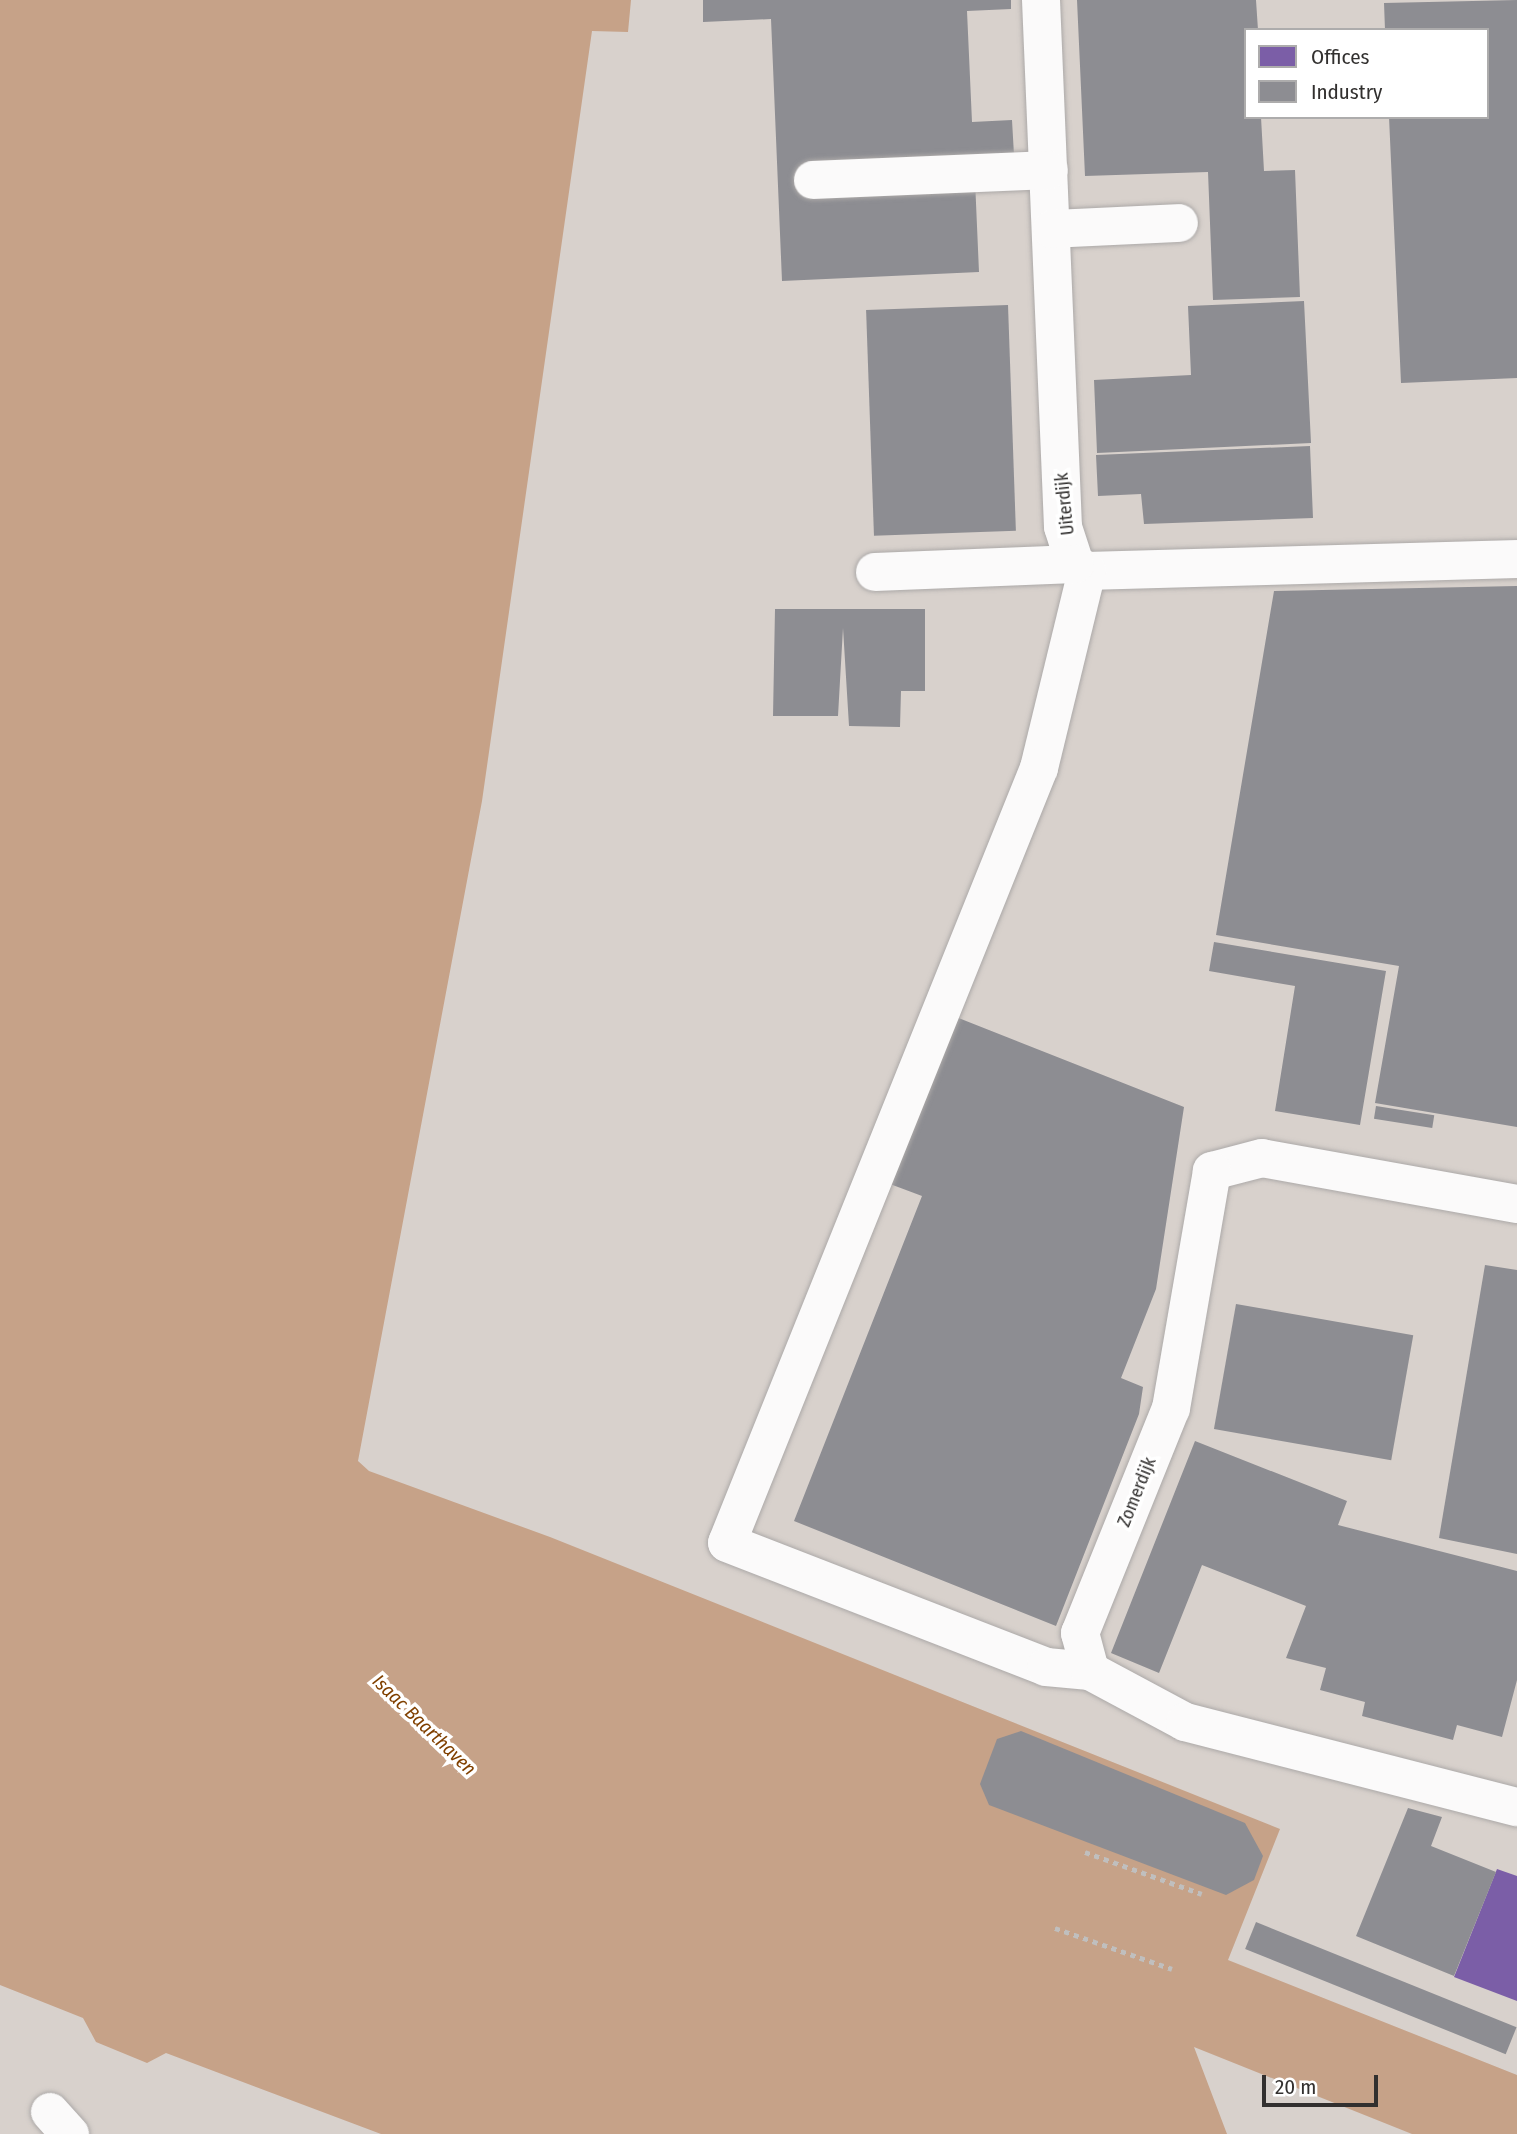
<!DOCTYPE html>
<style>
body{margin:0}
#map{position:relative;width:1517px;height:2134px;overflow:hidden;background:#e2dfdd;font-family:"Fira Sans Condensed",sans-serif}
div>[style]{position:absolute}
[style*='--x']{left:calc(var(--x)*1px);top:calc(var(--y)*1px);width:calc(var(--w)*1px);rotate:calc(var(--a)*1deg)}
.built>*{inset:0;background:#d8d1cc}
.water>*{inset:0;background:#c6a288}
.offices>*{inset:0;background:#7b5ea7}
.industry>*{inset:0;background:#8d8d92;transform-origin:0 0}
.path>*{height:4.5px;margin-top:-2.25px;transform-origin:0;background:repeating-linear-gradient(90deg,#c0bfbe 0 5px,transparent 0 10px)}
.roads{filter:drop-shadow(0 0 2px #aca9a8) drop-shadow(0 0 2px #aca9a8)}
.minor>*{height:38px;margin:-19px;padding:0 19px;transform-origin:19px;border-radius:19px;background:#fbfafa}
span{translate:-50% -50%;white-space:nowrap;text-align:center;line-height:1.15;-webkit-text-stroke:7px #fff;paint-order:stroke}
.street-label{font-size:18px;color:#32302f}
.water-label{font-size:19px;color:#804000;font-style:italic}
.legend{position:absolute;left:1244px;top:28px;width:245px;height:91px;box-sizing:border-box;background:#fff;border:2px solid #adacac;margin:0;padding:9px 12px;list-style:none;font-size:21px;color:#32302f}
.legend li{display:flex;align-items:center;gap:14px;height:35px}
.legend b{width:35px;border:2px solid #adacac}
.scale{position:absolute;left:1262px;top:2075px;width:116px;height:32px;box-sizing:border-box;border:4px solid #32302f;border-top:0;padding-left:9px;font-size:21px;line-height:24px;white-space:nowrap;color:#32302f;-webkit-text-stroke:5px #fff;paint-order:stroke}
</style>
<div id="map">
<div class="built">
<i style="clip-path:polygon(evenodd,0 0,1517px 0,1517px 2134px,0 2134px,0 0,1246px 30px,1487px 30px,1487px 117px,1246px 117px,1246px 30px)"></i>
</div>
<div class="water">
<i style="clip-path:polygon(0 0,631px 0,628px 32px,592px 31px,482px 801px,358px 1461px,369px 1471px,550px 1537px,1280px 1829px,1228px 1960px,1517px 2075px,1517px 2134px,1412px 2134px,1194px 2047px,1227px 2134px,381px 2134px,166px 2053px,147px 2063px,96px 2042px,83px 2018px,0 1985px)"></i>
</div>
<div class="offices">
<i style="clip-path:polygon(1497px 1869px,1517px 1876px,1517px 2001px,1454px 1977px)"></i>
</div>
<div class="industry">
<i style="clip-path:polygon(703px 0,1011px 0,1011px 9px,967px 11px,972px 122px,1012px 120px,1014px 155px,974px 157px,979px 272px,782px 281px,771px 19px,703px 22px)"></i>
<i style="clip-path:polygon(1077px 0,1256px 0,1258px 30px,1246px 30px,1246px 117px,1261px 117px,1264px 171px,1295px 170px,1300px 297px,1213px 300px,1208px 172px,1085px 176px)"></i>
<i style="clip-path:polygon(1517px 0,1517px 378px,1401px 383px,1389px 117px,1487px 117px,1487px 30px,1385px 30px,1384px 3px)"></i>
<i style="clip-path:polygon(1304px 301px,1311px 443px,1097px 453px,1094px 380px,1191px 375px,1188px 306px)"></i>
<i style="left:1008px;top:305px;width:226px;height:142px;rotate:88deg"></i>
<i style="clip-path:polygon(1310px 446px,1313px 518px,1144px 524px,1141px 494px,1098px 496px,1096px 455px)"></i>
<i style="clip-path:polygon(1517px 586px,1517px 1127px,1375px 1103px,1399px 966px,1216px 935px,1274px 591px)"></i>
<i style="clip-path:polygon(775px 609px,925px 609px,925px 691px,901px 691px,900px 727px,849px 726px,843px 628px,838px 716px,773px 716px)"></i>
<i style="clip-path:polygon(1214px 942px,1386px 971px,1360px 1125px,1275px 1111px,1295px 986px,1209px 971px)"></i>
<i style="clip-path:polygon(956px 1017px,1184px 1107px,1156px 1289px,1121px 1378px,1143px 1387px,1139px 1414px,1056px 1626px,794px 1521px,922px 1196px,890px 1184px)"></i>
<i style="left:1376px;top:1106px;width:59px;height:13px;rotate:9deg"></i>
<i style="clip-path:polygon(1485px 1265px,1517px 1270px,1517px 1554px,1439px 1538px)"></i>
<i style="left:1236px;top:1304px;width:180px;height:127px;rotate:10deg"></i>
<i style="clip-path:polygon(1195px 1441px,1347px 1501px,1338px 1525px,1517px 1571px,1517px 1680px,1502px 1737px,1457px 1725px,1453px 1740px,1362px 1716px,1365px 1702px,1320px 1690px,1326px 1668px,1286px 1658px,1306px 1606px,1202px 1565px,1159px 1673px,1111px 1653px)"></i>
<i style="clip-path:polygon(1021px 1731px,1245px 1823px,1263px 1856px,1254px 1880px,1226px 1895px,989px 1805px,980px 1784px,997px 1739px)"></i>
<i style="clip-path:polygon(1408px 1808px,1442px 1817px,1431px 1846px,1496px 1872px,1454px 1976px,1356px 1936px)"></i>
<i style="left:1256px;top:1922px;width:281px;height:29px;rotate:22deg"></i>
</div>
<div class="path">
<i style="--x:1085;--y:1852;--w:124;--a:19.7"></i>
<i style="--x:1055;--y:1928;--w:124;--a:19.3"></i>
</div>
<div class="roads">
<div class="minor">
<i style="--x:1041;--y:0;--w:527;--a:87.61"></i>
<i style="--x:1063;--y:527;--w:39;--a:72"></i>
<i style="--x:1075;--y:564;--w:14;--a:30"></i>
<i style="--x:1087;--y:571;--w:430;--a:-1.6"></i>
<i style="--x:813;--y:180;--w:236;--a:-2.4"></i>
<i style="--x:1052;--y:229;--w:127;--a:-2.7"></i>
<i style="--x:1087;--y:571;--w:203;--a:103.7"></i>
<i style="--x:1039;--y:768;--w:835;--a:111.93"></i>
<i style="--x:727;--y:1543;--w:342;--a:21.2"></i>
<i style="--x:1046;--y:1667;--w:44;--a:5.2"></i>
<i style="--x:875;--y:572;--w:200;--a:-2.3"></i>
<i style="--x:1517;--y:1204;--w:259;--a:-169.8"></i>
<i style="--x:1262;--y:1158;--w:52;--a:165.4"></i>
<i style="--x:1212;--y:1171;--w:241;--a:99.8"></i>
<i style="--x:1171;--y:1408;--w:243;--a:112"></i>
<i style="--x:1080;--y:1633;--w:39;--a:75"></i>
<i style="--x:1090;--y:1671;--w:108;--a:28.2"></i>
<i style="--x:1185;--y:1722;--w:343;--a:14.4"></i>
<i style="--x:50;--y:2112;--w:30;--a:48"></i>
</div>
</div>
<div class="street-label">
<span style="left:1065px;top:504px;rotate:-96deg">Uiterdijk</span>
<span style="left:1137px;top:1492px;rotate:-68deg">Zomerdijk</span>
</div>
<div class="water-label">
<span style="left:424px;top:1725px;rotate:44deg">Isaac Baarthaven</span>
</div>
<ul class="legend">
<li><b style="height:19px;background:#7b5ea7"></b>Offices</li>
<li><b style="height:19px;background:#8d8d92"></b>Industry</li>
</ul>
<div class="scale">20 m</div>
</div>
